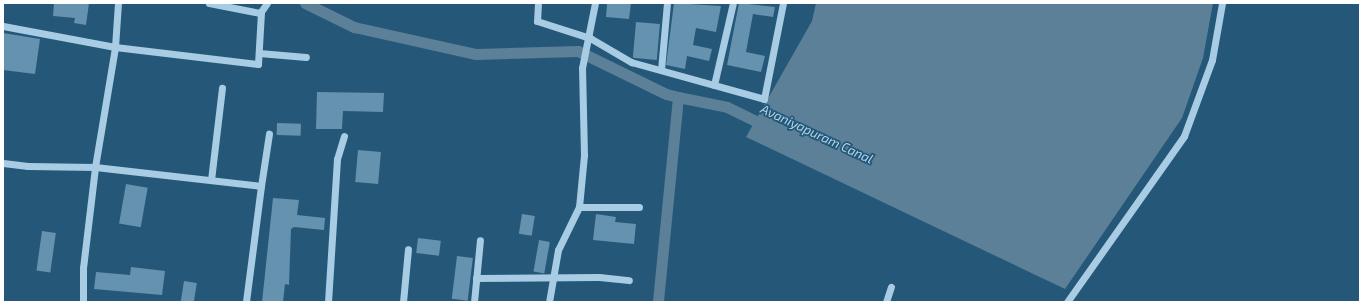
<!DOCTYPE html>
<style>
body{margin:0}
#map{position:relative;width:1363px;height:305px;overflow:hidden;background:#255778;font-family:"Exo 2",sans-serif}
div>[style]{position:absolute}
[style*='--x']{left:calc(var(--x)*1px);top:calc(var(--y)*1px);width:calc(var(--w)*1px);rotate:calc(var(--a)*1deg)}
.water>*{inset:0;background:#5b8097}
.canal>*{height:11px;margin:-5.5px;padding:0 5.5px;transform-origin:5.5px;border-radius:5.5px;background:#5b8097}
.building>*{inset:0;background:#6592ae;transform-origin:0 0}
.minor>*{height:7px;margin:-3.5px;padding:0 3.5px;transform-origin:3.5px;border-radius:3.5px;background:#a7cce3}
span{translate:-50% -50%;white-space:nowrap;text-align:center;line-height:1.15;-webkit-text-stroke:3.5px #255778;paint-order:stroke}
.water-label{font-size:13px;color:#b2d6eb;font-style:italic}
.frame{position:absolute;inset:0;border:4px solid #fff;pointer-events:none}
</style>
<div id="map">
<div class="water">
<i style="clip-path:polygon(816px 3px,1213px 3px,1203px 58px,1182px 118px,1065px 289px,746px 137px,812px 21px)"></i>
</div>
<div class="canal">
<i style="--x:305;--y:3;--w:55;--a:26.1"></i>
<i style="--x:354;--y:27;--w:125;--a:12.5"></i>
<i style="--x:476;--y:54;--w:102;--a:-1.7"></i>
<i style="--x:578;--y:51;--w:98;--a:26"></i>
<i style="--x:666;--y:94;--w:12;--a:14"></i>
<i style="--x:678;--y:97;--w:206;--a:95.6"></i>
<i style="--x:678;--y:97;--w:50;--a:11.5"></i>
<i style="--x:727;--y:107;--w:46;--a:26"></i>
</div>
<div class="building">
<i style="clip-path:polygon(54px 3px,89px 3px,86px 25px,74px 23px,75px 18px,53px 16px)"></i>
<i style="clip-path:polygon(615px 3px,631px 3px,629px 19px,606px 17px,607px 4px)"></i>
<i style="clip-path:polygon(674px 3px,721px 6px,716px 32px,696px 28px,693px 45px,712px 49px,709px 61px,687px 56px,685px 69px,666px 65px)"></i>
<i style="clip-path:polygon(739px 3px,775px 7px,773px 17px,753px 14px,746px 52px,765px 56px,761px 72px,727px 65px)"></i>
<i style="left:636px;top:22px;width:24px;height:36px;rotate:5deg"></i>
<i style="clip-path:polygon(3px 33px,40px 39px,35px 74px,3px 70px)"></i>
<i style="clip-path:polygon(317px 92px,384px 93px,383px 112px,343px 111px,342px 129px,316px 129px)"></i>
<i style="left:277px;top:123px;width:24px;height:12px;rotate:2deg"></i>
<i style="left:358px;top:150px;width:23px;height:32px;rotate:5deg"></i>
<i style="left:126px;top:184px;width:22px;height:40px;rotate:10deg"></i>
<i style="clip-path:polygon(273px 198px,299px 200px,297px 215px,325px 218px,324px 230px,294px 227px,291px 229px,289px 285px,285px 284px,283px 302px,262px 302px)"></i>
<i style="left:522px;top:214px;width:13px;height:20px;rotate:9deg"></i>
<i style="clip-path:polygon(596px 214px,616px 217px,615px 222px,636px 224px,634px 244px,593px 240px)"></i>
<i style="left:42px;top:231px;width:14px;height:40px;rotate:8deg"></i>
<i style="left:418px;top:238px;width:23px;height:15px;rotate:7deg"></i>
<i style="left:539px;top:240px;width:11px;height:32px;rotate:10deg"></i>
<i style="left:457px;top:256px;width:16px;height:43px;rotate:7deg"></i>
<i style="clip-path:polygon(131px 267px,165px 271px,162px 295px,94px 289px,96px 272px,130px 275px)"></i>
<i style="left:184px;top:281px;width:13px;height:21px;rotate:9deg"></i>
</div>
<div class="minor">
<i style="--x:209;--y:3;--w:52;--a:11.1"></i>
<i style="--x:260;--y:13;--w:12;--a:-55"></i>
<i style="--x:538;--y:3;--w:18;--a:93"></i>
<i style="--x:537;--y:21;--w:56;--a:17.8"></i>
<i style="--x:590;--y:38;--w:48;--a:30.3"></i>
<i style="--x:631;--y:62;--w:138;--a:15.5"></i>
<i style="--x:764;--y:99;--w:98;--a:-78.8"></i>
<i style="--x:3;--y:26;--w:114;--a:10.6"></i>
<i style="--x:115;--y:47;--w:144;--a:6.8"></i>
<i style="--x:258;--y:64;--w:52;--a:-86.7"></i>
<i style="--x:259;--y:53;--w:47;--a:4.9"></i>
<i style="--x:661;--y:70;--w:67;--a:-84.9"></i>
<i style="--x:714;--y:85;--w:84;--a:-77"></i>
<i style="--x:3;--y:163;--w:25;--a:7"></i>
<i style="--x:28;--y:166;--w:67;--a:0.9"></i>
<i style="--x:95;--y:167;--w:167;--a:6.5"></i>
<i style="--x:261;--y:186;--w:117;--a:97.4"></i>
<i style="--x:211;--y:180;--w:93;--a:-83.2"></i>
<i style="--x:261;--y:186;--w:53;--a:-81.3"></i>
<i style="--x:579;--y:207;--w:60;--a:0"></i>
<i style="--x:476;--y:278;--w:123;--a:-0.5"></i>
<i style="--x:599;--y:277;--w:30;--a:6"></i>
<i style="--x:83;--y:302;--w:34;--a:-90"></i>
<i style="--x:83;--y:268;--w:102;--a:-83.2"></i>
<i style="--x:95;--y:167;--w:122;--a:-80.5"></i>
<i style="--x:115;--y:47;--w:44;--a:-86.1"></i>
<i style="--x:328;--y:302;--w:143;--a:-86.4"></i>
<i style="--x:337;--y:159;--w:24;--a:-73"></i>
<i style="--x:403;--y:302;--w:53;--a:-84.6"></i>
<i style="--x:474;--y:302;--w:62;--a:-84.5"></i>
<i style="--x:549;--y:302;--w:53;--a:-80.2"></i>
<i style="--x:558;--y:250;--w:48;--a:-64"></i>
<i style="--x:579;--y:207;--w:52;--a:-84.5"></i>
<i style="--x:584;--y:155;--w:87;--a:-91.3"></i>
<i style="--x:582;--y:68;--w:66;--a:-78.7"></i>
<i style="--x:886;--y:302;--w:16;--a:-72"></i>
<i style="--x:1067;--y:302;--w:203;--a:-54.8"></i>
<i style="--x:1184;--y:136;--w:81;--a:-69.8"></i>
<i style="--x:1212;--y:60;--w:58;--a:-80"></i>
</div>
<div class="water-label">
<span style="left:817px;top:134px;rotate:25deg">Avaniyapuram Canal</span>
</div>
<div class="frame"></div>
</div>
